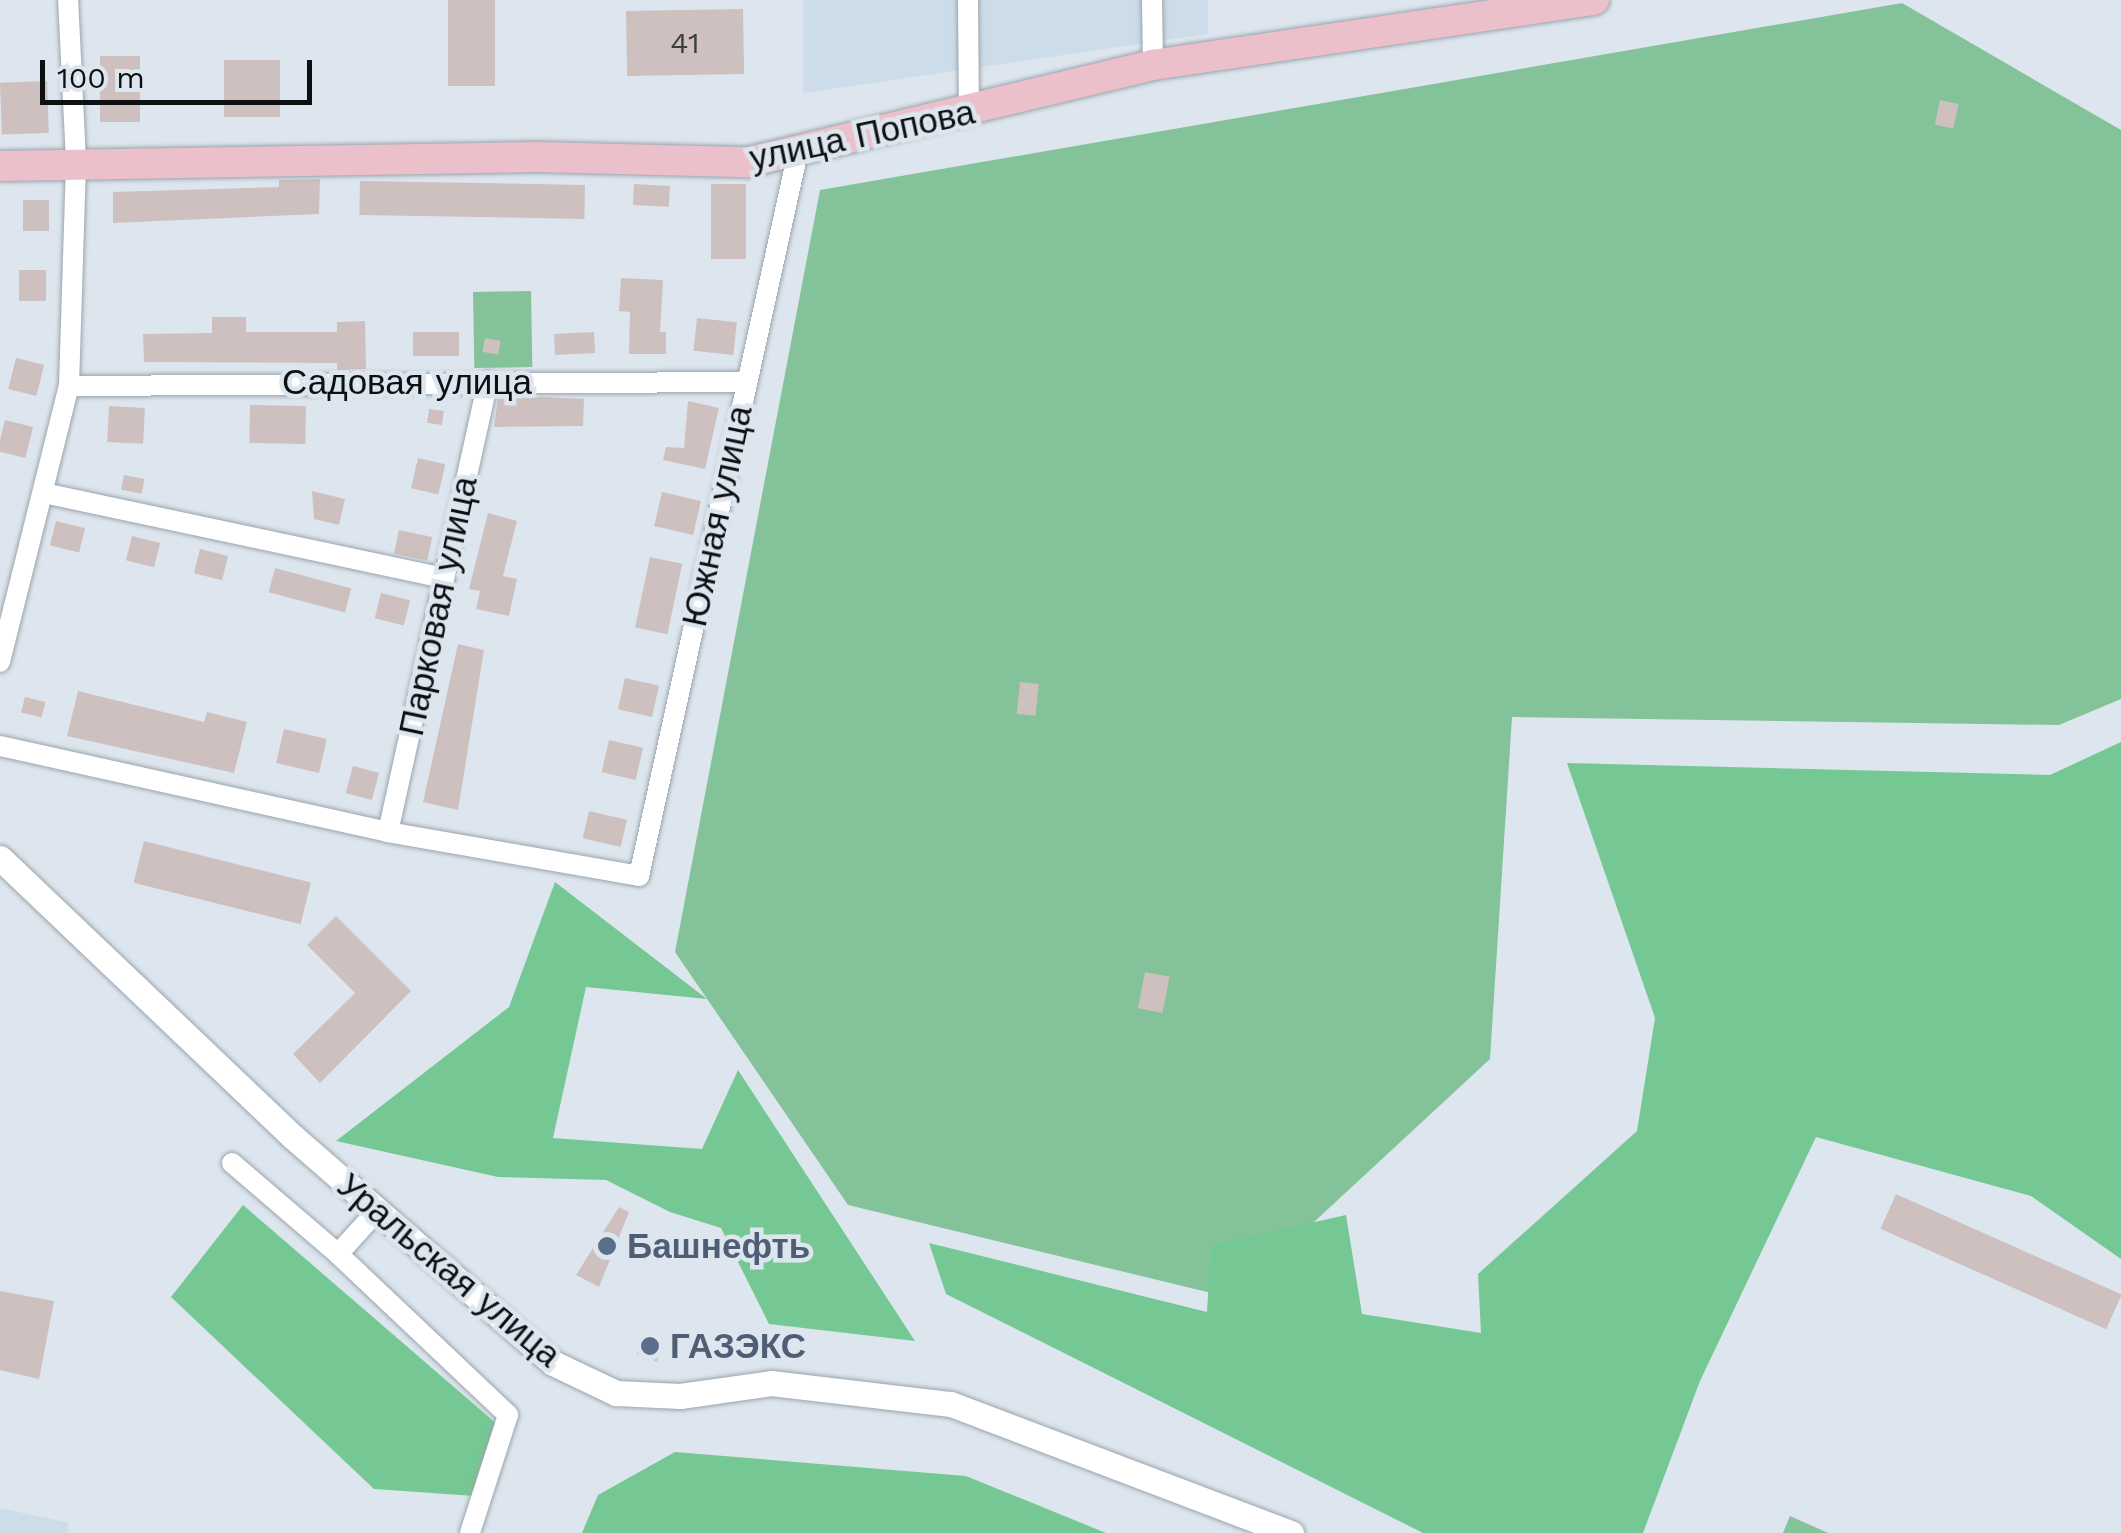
<!DOCTYPE html>
<meta charset="utf-8">
<style>
body{margin:0}
#map{position:relative;width:2121px;height:1533px;overflow:hidden;background:#dde6ef;font-family:"Work Sans",sans-serif}
div>[style]{position:absolute}
[style*='--x']{left:calc(var(--x)*1px);top:calc(var(--y)*1px);width:calc(var(--w)*1px);rotate:calc(var(--a)*1deg)}
.built>*{inset:0;background:#ccdce9}
.green>*{inset:0;background:#84c39a;transform-origin:0 0}
.forest>*{inset:0;background:#75c894}
.building>*{inset:0;background:#cdc0be;transform-origin:0 0}
.roads{filter:drop-shadow(0 0 2px #9ba4ac) drop-shadow(0 0 2px #9ba4ac)}
.minor>*{height:20px;margin:-10px;padding:0 10px;transform-origin:10px;border-radius:10px;background:#fff}
.tertiary>*{height:25px;margin:-12.5px;padding:0 12.5px;transform-origin:12.5px;border-radius:12.5px;background:#fff}
.primary>*{height:30px;margin:-15px;padding:0 15px;transform-origin:15px;border-radius:15px;background:#ecc0ca}
.dots>*{width:28px;height:28px;translate:-50% -50%;box-sizing:border-box;border:5px solid #dde6ef;border-radius:50%}
span{translate:-50% -50%;white-space:nowrap;text-align:center;line-height:1.15;-webkit-text-stroke:9px #dde6ef;paint-order:stroke}
.number-label{font-size:30px;color:#3d3c3e}
.number-label span{-webkit-text-stroke-width:0}
.street-label{font-size:35px;color:#0d1013}
.service-label{font-size:35px;color:#4e5e75;font-weight:700}
.left{translate:0 -50%;text-align:left}
.scale{position:absolute;left:40px;top:60px;width:272px;height:45px;box-sizing:border-box;border:5px solid #0d1013;border-top:0;padding-left:12px;font-size:30px;line-height:35px;white-space:nowrap;color:#0d1013;-webkit-text-stroke:8px #dde6ef;paint-order:stroke}
</style>
<div id="map">
<div class="built">
<i style="clip-path:polygon(803px 0,1208px 0,1208px 34px,803px 93px)"></i>
<i style="clip-path:polygon(0 1508px,69px 1523px,67px 1533px,0 1533px)"></i>
</div>
<div class="green">
<i style="clip-path:polygon(1902px 3px,2121px 130px,2121px 699px,2059px 725px,1512px 717px,1490px 1059px,1232px 1298px,848px 1205px,675px 952px,820px 190px)"></i>
<i style="left:531px;top:291px;width:76px;height:58px;rotate:89deg"></i>
<i style="clip-path:polygon(1790px 1516px,1828px 1533px,1783px 1533px)"></i>
</div>
<div class="forest">
<i style="clip-path:polygon(2121px 742px,2121px 1259px,2031px 1196px,1816px 1137px,1700px 1381px,1643px 1533px,1423px 1533px,946px 1294px,929px 1243px,1207px 1312px,1211px 1245px,1346px 1215px,1362px 1314px,1481px 1333px,1478px 1274px,1637px 1131px,1655px 1018px,1567px 763px,2050px 775px)"></i>
<i style="clip-path:polygon(555px 882px,707px 999px,586px 987px,553px 1138px,702px 1149px,738px 1070px,915px 1341px,769px 1324px,721px 1228px,670px 1212px,606px 1180px,498px 1177px,336px 1141px,509px 1007px)"></i>
<i style="clip-path:polygon(243px 1205px,505px 1431px,475px 1496px,374px 1489px,171px 1297px)"></i>
<i style="clip-path:polygon(675px 1452px,966px 1476px,1106px 1533px,582px 1533px,598px 1495px)"></i>
</div>
<div class="building">
<i style="left:448px;top:0;width:47px;height:86px"></i>
<i style="left:743px;top:9px;width:65px;height:117px;rotate:89deg"></i>
<i style="left:100px;top:56px;width:40px;height:66px"></i>
<i style="left:224px;top:60px;width:56px;height:57px"></i>
<i style="left:47px;top:81px;width:52px;height:47px;rotate:88deg"></i>
<i style="left:1940px;top:100px;width:19px;height:25px;rotate:12deg"></i>
<i style="clip-path:polygon(320px 179px,319px 214px,113px 223px,113px 192px,279px 187px,279px 180px)"></i>
<i style="left:360px;top:181px;width:225px;height:34px;rotate:1deg"></i>
<i style="left:634px;top:184px;width:36px;height:21px;rotate:3deg"></i>
<i style="left:711px;top:184px;width:35px;height:75px"></i>
<i style="left:23px;top:200px;width:26px;height:31px"></i>
<i style="left:19px;top:270px;width:27px;height:31px"></i>
<i style="clip-path:polygon(621px 278px,663px 280px,660px 332px,666px 332px,666px 354px,629px 354px,630px 312px,619px 311px)"></i>
<i style="clip-path:polygon(212px 317px,246px 317px,246px 332px,337px 332px,337px 322px,365px 321px,366px 369px,337px 370px,337px 363px,144px 362px,143px 334px,212px 333px)"></i>
<i style="left:697px;top:318px;width:40px;height:33px;rotate:6deg"></i>
<i style="left:413px;top:332px;width:46px;height:24px"></i>
<i style="left:594px;top:332px;width:21px;height:40px;rotate:87deg"></i>
<i style="left:485px;top:338px;width:16px;height:14px;rotate:11deg"></i>
<i style="left:16px;top:358px;width:29px;height:32px;rotate:14deg"></i>
<i style="clip-path:polygon(544px 397px,584px 399px,583px 426px,494px 427px,498px 399px)"></i>
<i style="clip-path:polygon(688px 401px,719px 408px,705px 469px,663px 460px,666px 447px,684px 448px)"></i>
<i style="left:250px;top:405px;width:56px;height:38px;rotate:1deg"></i>
<i style="left:109px;top:406px;width:36px;height:36px;rotate:3deg"></i>
<i style="left:429px;top:409px;width:15px;height:14px;rotate:8deg"></i>
<i style="left:5px;top:420px;width:29px;height:32px;rotate:14deg"></i>
<i style="left:418px;top:458px;width:28px;height:31px;rotate:13deg"></i>
<i style="left:124px;top:475px;width:21px;height:15px;rotate:11deg"></i>
<i style="clip-path:polygon(312px 491px,345px 499px,339px 525px,314px 519px)"></i>
<i style="left:662px;top:492px;width:40px;height:35px;rotate:13deg"></i>
<i style="clip-path:polygon(488px 513px,517px 521px,503px 576px,517px 579px,509px 616px,476px 609px,480px 591px,469px 589px)"></i>
<i style="left:56px;top:521px;width:30px;height:25px;rotate:14deg"></i>
<i style="left:399px;top:530px;width:34px;height:24px;rotate:12deg"></i>
<i style="left:132px;top:536px;width:29px;height:25px;rotate:14deg"></i>
<i style="left:200px;top:549px;width:29px;height:25px;rotate:14deg"></i>
<i style="left:650px;top:557px;width:33px;height:72px;rotate:12deg"></i>
<i style="left:275px;top:568px;width:79px;height:25px;rotate:15deg"></i>
<i style="left:381px;top:593px;width:30px;height:26px;rotate:14deg"></i>
<i style="clip-path:polygon(458px 644px,484px 650px,458px 810px,423px 802px)"></i>
<i style="left:625px;top:678px;width:35px;height:32px;rotate:13deg"></i>
<i style="left:1020px;top:682px;width:19px;height:32px;rotate:6deg"></i>
<i style="clip-path:polygon(78px 691px,204px 722px,207px 712px,247px 722px,234px 773px,67px 736px)"></i>
<i style="left:25px;top:697px;width:21px;height:16px;rotate:14deg"></i>
<i style="left:284px;top:729px;width:44px;height:35px;rotate:13deg"></i>
<i style="left:609px;top:740px;width:35px;height:33px;rotate:13deg"></i>
<i style="left:353px;top:766px;width:27px;height:28px;rotate:15deg"></i>
<i style="left:589px;top:811px;width:39px;height:28px;rotate:13deg"></i>
<i style="left:144px;top:841px;width:172px;height:43px;rotate:14deg"></i>
<i style="clip-path:polygon(336px 916px,411px 991px,320px 1083px,293px 1054px,355px 993px,307px 945px)"></i>
<i style="left:1145px;top:972px;width:25px;height:37px;rotate:11deg"></i>
<i style="left:1896px;top:1194px;width:247px;height:38px;rotate:24deg"></i>
<i style="clip-path:polygon(619px 1207px,629px 1212px,599px 1287px,576px 1275px)"></i>
<i style="clip-path:polygon(0 1291px,54px 1301px,39px 1379px,0 1370px)"></i>
<i style="left:644px;top:1335px;width:22px;height:20px;rotate:22deg"></i>
</div>
<div class="roads">
<div class="minor">
<i style="--x:968;--y:0;--w:113;--a:89.5"></i>
<i style="--x:1152;--y:0;--w:65;--a:89.1"></i>
<i style="--x:69;--y:386;--w:676;--a:-0.34"></i>
<i style="--x:44;--y:493;--w:409;--a:12"></i>
<i style="--x:0;--y:662;--w:284;--a:-76"></i>
<i style="--x:69;--y:386;--w:225;--a:-88.2"></i>
<i style="--x:76;--y:161;--w:161;--a:-92.8"></i>
<i style="--x:0;--y:746;--w:397;--a:12.5"></i>
<i style="--x:388;--y:832;--w:255;--a:9.9"></i>
<i style="--x:639;--y:876;--w:737;--a:-77.62"></i>
<i style="--x:388;--y:832;--w:462;--a:-77.5"></i>
<i style="--x:232;--y:1163;--w:140;--a:40.6"></i>
<i style="--x:338;--y:1254;--w:58;--a:-47.8"></i>
<i style="--x:338;--y:1254;--w:234;--a:43.4"></i>
<i style="--x:508;--y:1415;--w:124;--a:107.9"></i>
</div>
<div class="tertiary">
<i style="--x:0;--y:858;--w:405;--a:43.6"></i>
<i style="--x:293;--y:1137;--w:344;--a:41"></i>
<i style="--x:553;--y:1363;--w:70;--a:25.5"></i>
<i style="--x:616;--y:1393;--w:64;--a:2.7"></i>
<i style="--x:680;--y:1396;--w:92;--a:-8.1"></i>
<i style="--x:771;--y:1383;--w:181;--a:6.7"></i>
<i style="--x:951;--y:1404;--w:364;--a:20.8"></i>
</div>
<div class="primary">
<i style="--x:0;--y:166;--w:537;--a:-0.96"></i>
<i style="--x:537;--y:157;--w:212;--a:1.4"></i>
<i style="--x:749;--y:162;--w:415;--a:-13.5"></i>
<i style="--x:1153;--y:65;--w:446;--a:-8.4"></i>
</div>
</div>
<div class="dots">
<i style="left:607px;top:1246px;background:#5c6f8a"></i>
<i style="left:650px;top:1346px;background:#5c6f8a"></i>
</div>
<div class="number-label">
<span style="left:685px;top:43px">41</span>
</div>
<div class="street-label">
<span style="left:862px;top:135px;rotate:-12deg">улица Попова</span>
<span style="left:407px;top:382px">Садовая улица</span>
<span style="left:717px;top:516px;rotate:-78deg">Южная улица</span>
<span style="left:438px;top:606px;rotate:-78deg">Парковая улица</span>
<span style="left:449px;top:1270px;rotate:40deg">Уральская улица</span>
</div>
<div class="service-label">
<span class="left" style="left:627px;top:1246px">Башнефть</span>
<span class="left" style="left:670px;top:1346px">ГАЗЭКС</span>
</div>
<div class="scale">100 m</div>
</div>
